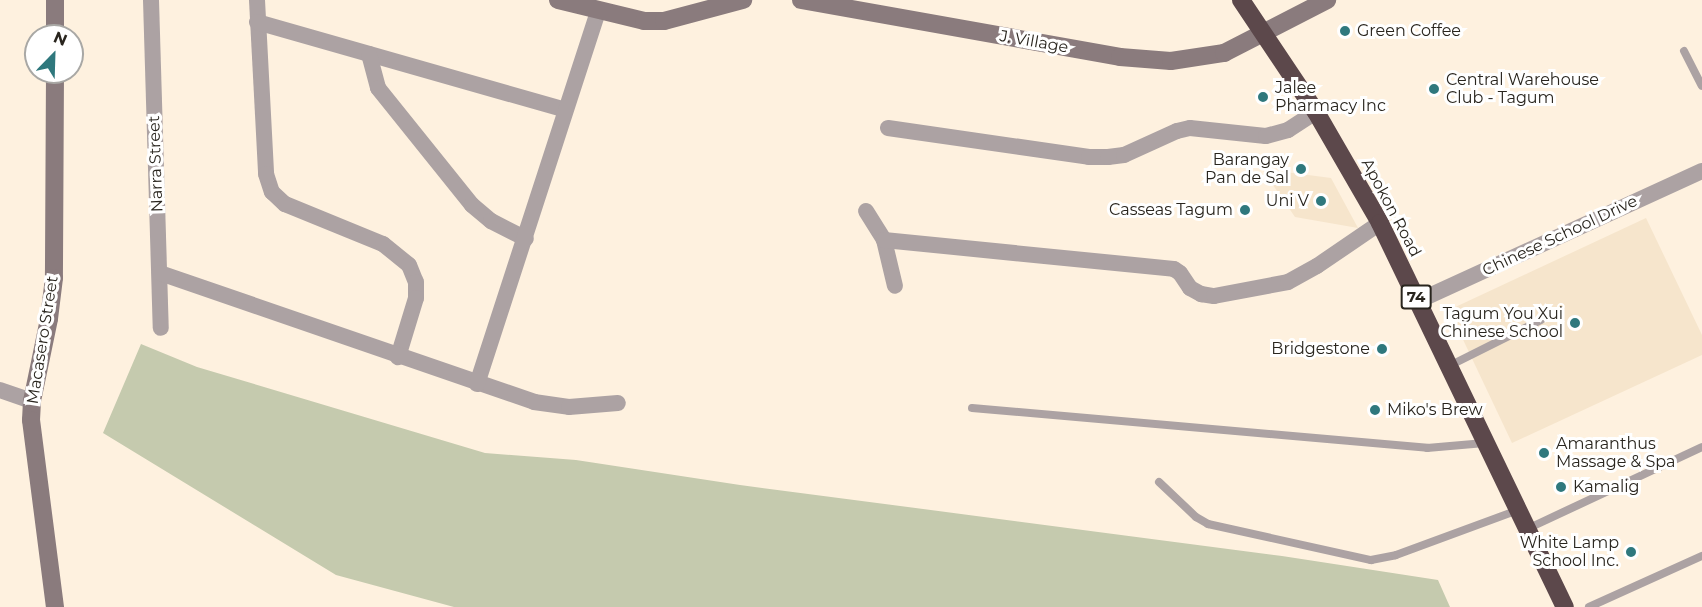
<!DOCTYPE html>
<style>
body{margin:0}
#map{position:relative;width:1702px;height:607px;overflow:hidden;background:#fef1df;font-family:Montserrat,sans-serif}
div>[style]{position:absolute}
[style*='--x']{left:calc(var(--x)*1px);top:calc(var(--y)*1px);width:calc(var(--w)*1px);rotate:calc(var(--a)*1deg)}
.built>*{inset:0;background:#f6e5cc}
.green>*{inset:0;background:#c5caae}
.lane>*{height:8px;margin:-4px;padding:0 4px;transform-origin:4px;border-radius:4px;background:#aca2a3}
.street>*{height:16px;margin:-8px;padding:0 8px;transform-origin:8px;border-radius:8px;background:#aca2a3}
.secondary>*{height:18px;margin:-9px;padding:0 9px;transform-origin:9px;border-radius:9px;background:#8a7b7d}
.highway>*{height:18px;margin:-9px;padding:0 9px;transform-origin:9px;border-radius:9px;background:#5c484b}
.dots>*{width:16px;height:16px;translate:-50% -50%;box-sizing:border-box;border:3px solid #fff;border-radius:50%}
span{translate:-50% -50%;white-space:nowrap;text-align:center;line-height:1.15;-webkit-text-stroke:6px #fff;paint-order:stroke}
.shield-label span{padding:2px 4px;background:#fff;border:2px solid;border-radius:4px;-webkit-text-stroke-width:0}
.shield-label{font-size:15px;color:#29251e;font-weight:700}
.poi-label{font-size:16px;color:#29251e}
.left{translate:0 -50%;text-align:left}
.right{translate:-100% -50%;text-align:right}
.street-label{font-size:16px;color:#29251e}
.north{position:absolute;left:24px;top:24px;width:60px;height:60px;box-sizing:border-box;background:#fff;border:2px solid #a9a8a5;border-radius:50%;rotate:23deg;font-size:16px;font-weight:700;line-height:24px;text-align:center;color:#29251e}
.north::after{content:'';display:block;margin:auto;width:21px;height:27px;background:#2f787d;clip-path:polygon(50% 0,100% 100%,50% 72%,0 100%)}
</style>
<div id="map">
<div class="built">
<i style="clip-path:polygon(1262px 169px,1331px 178px,1358px 228px,1295px 217px)"></i>
<i style="clip-path:polygon(1646px 218px,1702px 335px,1702px 355px,1512px 443px,1449px 310px)"></i>
</div>
<div class="green">
<i style="clip-path:polygon(141px 344px,197px 367px,485px 453px,576px 460px,740px 485px,1282px 556px,1438px 580px,1450px 607px,454px 607px,336px 575px,103px 433px)"></i>
</div>
<div class="lane">
<i style="--x:1684;--y:51;--w:39;--a:63"></i>
<i style="--x:1449;--y:366;--w:103;--a:-26.6"></i>
<i style="--x:972;--y:408;--w:457;--a:5"></i>
<i style="--x:1427;--y:448;--w:58;--a:-4.9"></i>
<i style="--x:1159;--y:482;--w:51;--a:43.4"></i>
<i style="--x:1196;--y:517;--w:14;--a:30"></i>
<i style="--x:1208;--y:524;--w:167;--a:12.5"></i>
<i style="--x:1371;--y:560;--w:25;--a:-11"></i>
<i style="--x:1396;--y:555;--w:130;--a:-20.2"></i>
<i style="--x:1527;--y:529;--w:193;--a:-25.1"></i>
<i style="--x:1589;--y:607;--w:124;--a:-24.3"></i>
</div>
<div class="street">
<i style="--x:151;--y:0;--w:328;--a:88.3"></i>
<i style="--x:257;--y:0;--w:174;--a:87"></i>
<i style="--x:266;--y:174;--w:19;--a:72"></i>
<i style="--x:272;--y:192;--w:18;--a:43"></i>
<i style="--x:285;--y:204;--w:106;--a:22.2"></i>
<i style="--x:383;--y:244;--w:33;--a:39"></i>
<i style="--x:409;--y:265;--w:18;--a:68"></i>
<i style="--x:416;--y:282;--w:16;--a:90"></i>
<i style="--x:416;--y:298;--w:62;--a:107"></i>
<i style="--x:257;--y:22;--w:320;--a:15.9"></i>
<i style="--x:369;--y:54;--w:35;--a:75"></i>
<i style="--x:378;--y:88;--w:150;--a:51.2"></i>
<i style="--x:472;--y:205;--w:25;--a:40"></i>
<i style="--x:491;--y:221;--w:39;--a:27"></i>
<i style="--x:888;--y:128;--w:203;--a:8.2"></i>
<i style="--x:1089;--y:157;--w:19;--a:0"></i>
<i style="--x:1108;--y:157;--w:16;--a:-7"></i>
<i style="--x:1124;--y:155;--w:58;--a:-24.4"></i>
<i style="--x:1177;--y:131;--w:13;--a:-13"></i>
<i style="--x:1190;--y:128;--w:76;--a:6"></i>
<i style="--x:1266;--y:136;--w:23;--a:-15"></i>
<i style="--x:1288;--y:130;--w:33;--a:-33"></i>
<i style="--x:866;--y:211;--w:34;--a:58"></i>
<i style="--x:884;--y:240;--w:47;--a:76.6"></i>
<i style="--x:884;--y:240;--w:291;--a:5.7"></i>
<i style="--x:1174;--y:269;--w:7;--a:34"></i>
<i style="--x:1180;--y:273;--w:18;--a:56"></i>
<i style="--x:1190;--y:288;--w:13;--a:29"></i>
<i style="--x:1201;--y:294;--w:13;--a:9"></i>
<i style="--x:1214;--y:296;--w:75;--a:-10.7"></i>
<i style="--x:1288;--y:282;--w:33;--a:-29"></i>
<i style="--x:1317;--y:266;--w:76;--a:-34.3"></i>
<i style="--x:160;--y:273;--w:396;--a:19"></i>
<i style="--x:534;--y:402;--w:35;--a:8"></i>
<i style="--x:569;--y:407;--w:49;--a:-4.7"></i>
<i style="--x:1418;--y:301;--w:312;--a:-24.6"></i>
<i style="--x:477;--y:384;--w:391;--a:-72"></i>
<i style="--x:0;--y:390;--w:34;--a:19"></i>
</div>
<div class="secondary">
<i style="--x:558;--y:0;--w:89;--a:13.7"></i>
<i style="--x:644;--y:21;--w:20;--a:0"></i>
<i style="--x:664;--y:21;--w:82;--a:-14.9"></i>
<i style="--x:801;--y:0;--w:324;--a:10.1"></i>
<i style="--x:1120;--y:57;--w:51;--a:4.5"></i>
<i style="--x:1171;--y:61;--w:54;--a:-8.6"></i>
<i style="--x:1224;--y:53;--w:116;--a:-27.2"></i>
<i style="--x:55;--y:36;--w:36;--a:-90"></i>
<i style="--x:55;--y:72;--w:206;--a:90.3"></i>
<i style="--x:54;--y:278;--w:41;--a:97"></i>
<i style="--x:49;--y:319;--w:84;--a:101.7"></i>
<i style="--x:32;--y:401;--w:19;--a:93"></i>
<i style="--x:31;--y:420;--w:189;--a:82.7"></i>
</div>
<div class="highway">
<i style="--x:1241;--y:0;--w:135;--a:56.2"></i>
<i style="--x:1316;--y:112;--w:128;--a:60"></i>
<i style="--x:1380;--y:223;--w:426;--a:64.3"></i>
</div>
<div class="dots">
<i style="left:1345px;top:31px;background:#2f787d"></i>
<i style="left:1434px;top:89px;background:#2f787d"></i>
<i style="left:1263px;top:97px;background:#2f787d"></i>
<i style="left:1301px;top:169px;background:#2f787d"></i>
<i style="left:1321px;top:201px;background:#2f787d"></i>
<i style="left:1245px;top:210px;background:#2f787d"></i>
<i style="left:1575px;top:323px;background:#2f787d"></i>
<i style="left:1382px;top:349px;background:#2f787d"></i>
<i style="left:1375px;top:410px;background:#2f787d"></i>
<i style="left:1544px;top:453px;background:#2f787d"></i>
<i style="left:1561px;top:487px;background:#2f787d"></i>
<i style="left:1631px;top:552px;background:#2f787d"></i>
</div>
<div class="shield-label">
<span style="left:1416px;top:297px">74</span>
</div>
<div class="poi-label">
<span class="left" style="left:1357px;top:31px">Green Coffee</span>
<span class="left" style="left:1446px;top:89px">Central Warehouse<br>Club - Tagum</span>
<span class="left" style="left:1275px;top:97px">Jalee<br>Pharmacy Inc</span>
<span class="right" style="left:1289px;top:169px">Barangay<br>Pan de Sal</span>
<span class="right" style="left:1309px;top:201px">Uni V</span>
<span class="right" style="left:1233px;top:210px">Casseas Tagum</span>
<span class="right" style="left:1563px;top:323px">Tagum You Xui<br>Chinese School</span>
<span class="right" style="left:1370px;top:349px">Bridgestone</span>
<span class="left" style="left:1387px;top:410px">Miko's Brew</span>
<span class="left" style="left:1556px;top:453px">Amaranthus<br>Massage &amp; Spa</span>
<span class="left" style="left:1573px;top:487px">Kamalig</span>
<span class="right" style="left:1619px;top:552px">White Lamp<br>School Inc.</span>
</div>
<div class="street-label">
<span style="left:1034px;top:42px;rotate:10deg">J. Village</span>
<span style="left:156px;top:164px;rotate:-92deg">Narra Street</span>
<span style="left:1391px;top:208px;rotate:62deg">Apokon Road</span>
<span style="left:1560px;top:236px;rotate:-25deg">Chinese School Drive</span>
<span style="left:43px;top:340px;rotate:-81deg">Macasero Street</span>
</div>
<div class="north">N</div>
</div>
